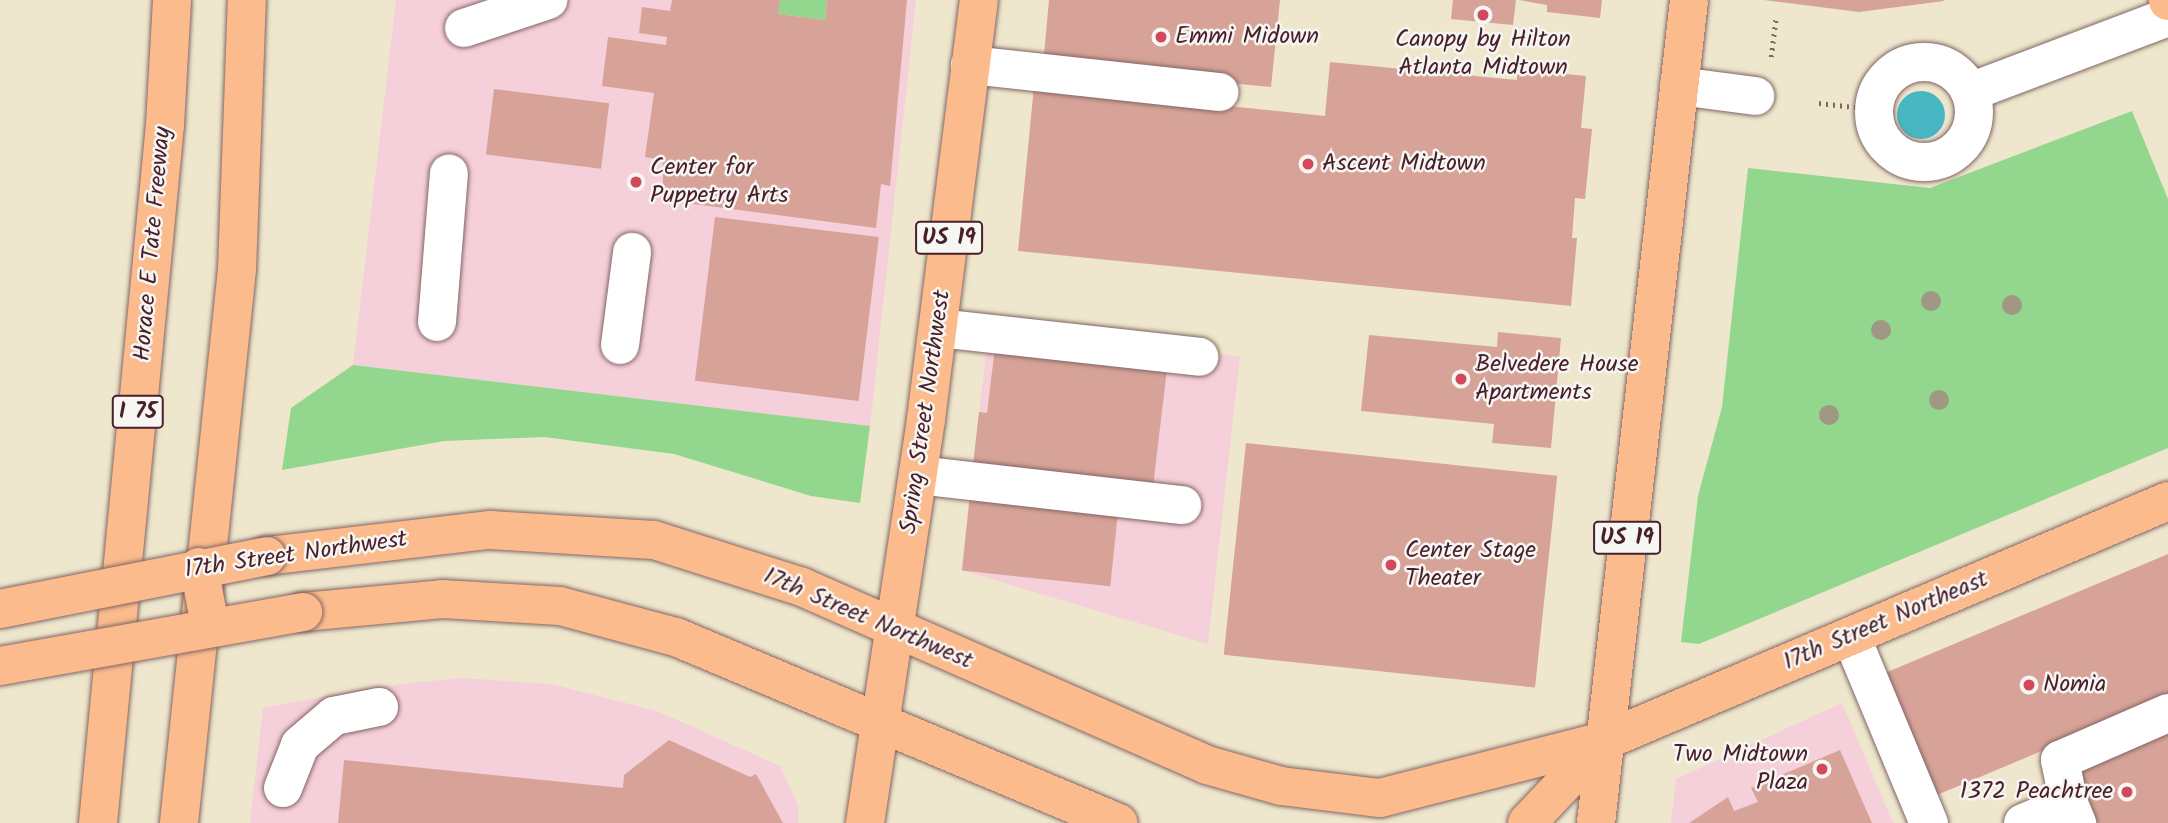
<!DOCTYPE html>
<style>
body{margin:0}
#map{position:relative;width:2168px;height:823px;overflow:hidden;background:#eee7cd;font-family:Kalam,sans-serif}
div>[style]{position:absolute}
[style*='--x']{left:calc(var(--x)*1px);top:calc(var(--y)*1px);width:calc(var(--w)*1px);rotate:calc(var(--a)*1deg)}
.built>*{inset:0;background:#f5cfd9}
.green>*{inset:0;background:#93d68d}
.water>*{inset:0;background:#48b6c3}
.round{border-radius:50%}
.building>*{inset:0;background:#d7a398;transform-origin:0 0}
.path>*{height:4.5px;margin-top:-2.25px;transform-origin:0;background:repeating-linear-gradient(90deg,#836564 0 2px,transparent 0 7px)}
.roads{filter:drop-shadow(0 0 2px #836564) drop-shadow(0 0 2px #836564)}
.minor>*{height:38px;margin:-19px;padding:0 19px;transform-origin:19px;border-radius:19px;background:#fff}
.minor>.ring{margin:-19px;padding:0;box-sizing:content-box;background:none;border:38px solid #fff;border-radius:50%}
.major>*{height:38px;margin:-19px;padding:0 19px;transform-origin:19px;border-radius:19px;background:#fbbb8c}
.highway>*{height:38px;margin:-19px;padding:0 19px;transform-origin:19px;border-radius:19px;background:#fbbb8c}
.bridges{filter:drop-shadow(0 0 2px #836564) drop-shadow(0 0 2px #836564)}
.major-bridge>*{height:38px;margin:-19px;padding:0 19px;transform-origin:19px;border-radius:19px;background:#fbbb8c}
.highway-bridge>*{height:38px;margin:-19px;padding:0 19px;transform-origin:19px;border-radius:19px;background:#fbbb8c}
.trees>*{width:20px;height:20px;margin:-10px;border-radius:50%;background:#a09784}
.dots>*{width:19px;height:19px;translate:-50% -50%;box-sizing:border-box;border:4px solid #f6f6f2;border-radius:50%}
span{translate:-50% -50%;white-space:nowrap;text-align:center;line-height:1.15;-webkit-text-stroke:5px #f6f6f2;paint-order:stroke}
.shield-label span{padding:2px 5px;background:#f6f6f2;border:2px solid;border-radius:5px;-webkit-text-stroke-width:0}
.shield-label{font-size:23px;color:#4a1f2b;font-weight:700}
.poi-label{font-size:24px;color:#4a1f2b}
.left{translate:0 -50%;text-align:left}
.right{translate:-100% -50%;text-align:right}
.street-label{font-size:24px;color:#4a1f2b}
</style>
<div id="map">
<div class="built">
<i style="clip-path:polygon(396px 0,916px 0,870px 426px,353px 365px)"></i>
<i style="clip-path:polygon(989px 328px,1240px 356px,1208px 644px,961px 570px)"></i>
<i style="clip-path:polygon(461px 678px,551px 684px,657px 711px,780px 766px,799px 808px,798px 823px,250px 823px,263px 708px,373px 687px)"></i>
<i style="clip-path:polygon(1842px 703px,1893px 823px,1671px 823px,1676px 779px)"></i>
</div>
<div class="green">
<i style="clip-path:polygon(780px 0,827px 0,825px 20px,778px 14px)"></i>
<i style="clip-path:polygon(2132px 111px,2168px 199px,2168px 448px,1699px 644px,1681px 642px,1698px 496px,1722px 407px,1748px 168px,1930px 188px)"></i>
<i style="clip-path:polygon(353px 365px,870px 426px,860px 503px,811px 496px,674px 454px,544px 437px,444px 441px,282px 470px,291px 408px)"></i>
</div>
<div class="water">
<i class="round" style="left:1897px;top:91px;width:48px;height:48px"></i>
</div>
<div class="building">
<i style="clip-path:polygon(672px 0,780px 0,778px 14px,825px 20px,827px 0,907px 0,890px 186px,881px 184px,876px 228px,663px 200px,663px 160px,645px 157px,654px 93px,602px 86px,608px 37px,666px 45px,667px 37px,639px 33px,642px 7px,670px 11px)"></i>
<i style="clip-path:polygon(1049px 0,1280px 0,1271px 87px,1043px 66px)"></i>
<i style="clip-path:polygon(1453px 0,1516px 0,1513px 25px,1451px 19px)"></i>
<i style="clip-path:polygon(1519px 0,1602px 0,1600px 18px,1547px 12px,1547px 5px)"></i>
<i style="clip-path:polygon(1764px 0,1943px 0,1944px 1px,1859px 12px)"></i>
<i style="clip-path:polygon(1330px 62px,1517px 80px,1517px 69px,1586px 76px,1581px 128px,1592px 129px,1585px 199px,1575px 198px,1572px 238px,1577px 238px,1571px 306px,1018px 251px,1034px 86px,1325px 116px)"></i>
<i style="left:494px;top:89px;width:116px;height:66px;rotate:7deg"></i>
<i style="left:715px;top:217px;width:165px;height:165px;rotate:7deg"></i>
<i style="clip-path:polygon(1498px 332px,1561px 338px,1551px 448px,1492px 443px,1494px 424px,1361px 411px,1369px 335px,1497px 347px)"></i>
<i style="clip-path:polygon(995px 348px,1167px 369px,1152px 495px,972px 474px,979px 412px,987px 413px)"></i>
<i style="left:1246px;top:443px;width:313px;height:213px;rotate:6deg"></i>
<i style="left:970px;top:495px;width:149px;height:76px;rotate:6deg"></i>
<i style="clip-path:polygon(2168px 554px,2168px 698px,1937px 795px,1885px 673px)"></i>
<i style="clip-path:polygon(2168px 722px,2168px 823px,2098px 823px,2073px 762px)"></i>
<i style="clip-path:polygon(669px 740px,750px 777px,756px 774px,783px 823px,338px 823px,344px 760px,623px 788px,624px 775px)"></i>
<i style="clip-path:polygon(1840px 750px,1872px 823px,1689px 823px,1728px 797px,1734px 811px,1758px 802px,1751px 788px)"></i>
</div>
<div class="path">
<i style="--x:1771;--y:57;--w:40;--a:-82.9"></i>
<i style="--x:1819;--y:103;--w:53;--a:6.5"></i>
</div>
<div class="roads">
<div class="minor">
<i style="--x:464;--y:28;--w:89;--a:-18.4"></i>
<i class="ring" style="left:1874px;top:62px;width:62px;height:62px"></i>
<i style="--x:970;--y:65;--w:251;--a:6.2"></i>
<i style="--x:1679;--y:86;--w:77;--a:7.5"></i>
<i style="--x:1970;--y:92;--w:212;--a:-20.7"></i>
<i style="--x:437;--y:322;--w:149;--a:-85.4"></i>
<i style="--x:938;--y:328;--w:263;--a:6.3"></i>
<i style="--x:620;--y:345;--w:94;--a:-82.6"></i>
<i style="--x:918;--y:475;--w:266;--a:6.5"></i>
<i style="--x:1851;--y:636;--w:203;--a:67.4"></i>
<i style="--x:283;--y:788;--w:46;--a:-68.4"></i>
<i style="--x:300;--y:745;--w:45;--a:-40.5"></i>
<i style="--x:334;--y:716;--w:46;--a:-11.3"></i>
<i style="--x:2069;--y:804;--w:45;--a:-101.6"></i>
<i style="--x:2060;--y:760;--w:118;--a:-23.5"></i>
<i style="--x:2023;--y:823;--w:50;--a:-22.4"></i>
<i style="--x:2069;--y:804;--w:21;--a:67"></i>
</div>
<div class="major">
<i style="--x:2168;--y:0;--w:1;--a:90"></i>
<i style="--x:267;--y:556;--w:225;--a:-6.7"></i>
<i style="--x:490;--y:530;--w:164;--a:3.5"></i>
<i style="--x:654;--y:540;--w:155;--a:17.6"></i>
<i style="--x:802;--y:587;--w:442;--a:23.7"></i>
<i style="--x:1207;--y:765;--w:77;--a:15.8"></i>
<i style="--x:1281;--y:786;--w:100;--a:6.9"></i>
<i style="--x:1380;--y:798;--w:231;--a:-14.3"></i>
<i style="--x:1604;--y:741;--w:613;--a:-23.05"></i>
<i style="--x:303;--y:612;--w:140;--a:-5.3"></i>
<i style="--x:442;--y:599;--w:118;--a:3.4"></i>
<i style="--x:560;--y:606;--w:120;--a:15"></i>
<i style="--x:676;--y:637;--w:480;--a:22.8"></i>
<i style="--x:865;--y:823;--w:409;--a:-81.4"></i>
<i style="--x:926;--y:419;--w:422;--a:-82.8"></i>
<i style="--x:1527;--y:823;--w:112;--a:-46.8"></i>
<i style="--x:1596;--y:823;--w:828;--a:-83.55"></i>
</div>
<div class="highway">
<i style="--x:98;--y:823;--w:701;--a:-84.52"></i>
<i style="--x:165;--y:125;--w:125;--a:-86.8"></i>
<i style="--x:179;--y:823;--w:557;--a:-84.02"></i>
<i style="--x:237;--y:269;--w:269;--a:-87.9"></i>
</div>
</div>
<div class="bridges">
<div class="major-bridge">
<i style="--x:0;--y:609;--w:272;--a:-11.2"></i>
<i style="--x:0;--y:666;--w:308;--a:-10.1"></i>
</div>
<div class="highway-bridge">
<i style="--x:199;--y:567;--w:60;--a:79.4"></i>
</div>
</div>
<div class="trees">
<i style="left:1931px;top:301px"></i>
<i style="left:2012px;top:305px"></i>
<i style="left:1881px;top:330px"></i>
<i style="left:1939px;top:400px"></i>
<i style="left:1829px;top:415px"></i>
</div>
<div class="dots">
<i style="left:1483px;top:15px;background:#d1495b"></i>
<i style="left:1161px;top:37px;background:#d1495b"></i>
<i style="left:1308px;top:164px;background:#d1495b"></i>
<i style="left:636px;top:182px;background:#d1495b"></i>
<i style="left:1461px;top:379px;background:#d1495b"></i>
<i style="left:1391px;top:565px;background:#d1495b"></i>
<i style="left:2029px;top:685px;background:#d1495b"></i>
<i style="left:1822px;top:769px;background:#d1495b"></i>
<i style="left:2127px;top:792px;background:#d1495b"></i>
</div>
<div class="shield-label">
<span style="left:949px;top:238px">US 19</span>
<span style="left:138px;top:412px">I 75</span>
<span style="left:1627px;top:538px">US 19</span>
</div>
<div class="poi-label">
<span class="left" style="left:1175px;top:37px">Emmi Midown</span>
<span style="left:1483px;top:54px">Canopy by Hilton<br>Atlanta Midtown</span>
<span class="left" style="left:1322px;top:164px">Ascent Midtown</span>
<span class="left" style="left:650px;top:182px">Center for<br>Puppetry Arts</span>
<span class="left" style="left:1475px;top:379px">Belvedere House<br>Apartments</span>
<span class="left" style="left:1405px;top:565px">Center Stage<br>Theater</span>
<span class="left" style="left:2043px;top:685px">Nomia</span>
<span class="right" style="left:1808px;top:769px">Two Midtown<br>Plaza</span>
<span class="right" style="left:2113px;top:792px">1372 Peachtree</span>
</div>
<div class="street-label">
<span style="left:153px;top:244px;rotate:-85deg">Horace E Tate Freeway</span>
<span style="left:926px;top:412px;rotate:-82deg">Spring Street Northwest</span>
<span style="left:296px;top:555px;rotate:-8deg">17th Street Northwest</span>
<span style="left:868px;top:619px;rotate:23deg">17th Street Northwest</span>
<span style="left:1886px;top:621px;rotate:-23deg">17th Street Northeast</span>
</div>
</div>
